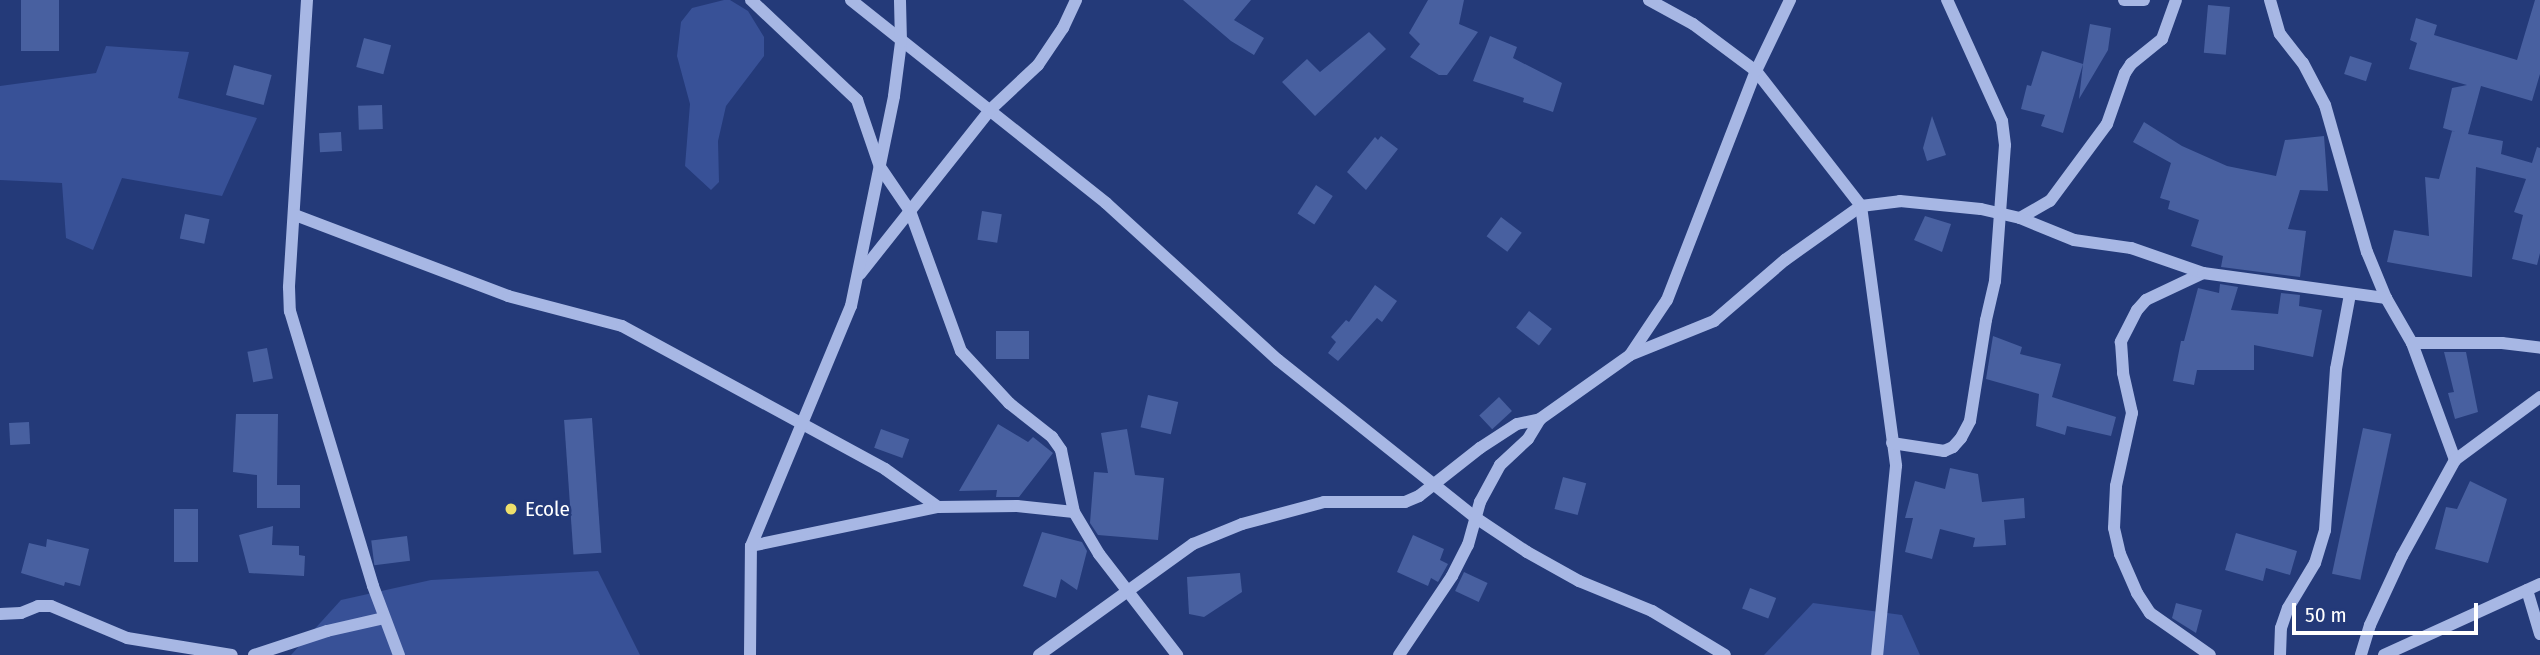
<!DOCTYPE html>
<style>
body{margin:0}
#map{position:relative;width:2540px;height:655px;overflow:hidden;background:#243a79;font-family:"Fira Sans Condensed",sans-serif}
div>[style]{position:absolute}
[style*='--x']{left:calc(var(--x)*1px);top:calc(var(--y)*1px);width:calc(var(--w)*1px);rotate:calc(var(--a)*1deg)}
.green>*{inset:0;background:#385197}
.building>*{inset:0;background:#4860a0;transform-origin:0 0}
.minor>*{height:12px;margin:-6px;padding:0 6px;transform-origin:6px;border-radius:6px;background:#a7b7e4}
.dots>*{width:19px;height:19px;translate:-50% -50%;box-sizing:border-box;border:4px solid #243a79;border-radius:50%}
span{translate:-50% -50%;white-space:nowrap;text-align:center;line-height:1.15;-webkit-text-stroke:5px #243a79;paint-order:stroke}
.poi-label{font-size:21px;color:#fff}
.left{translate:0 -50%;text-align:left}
.scale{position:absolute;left:2292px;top:603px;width:186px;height:32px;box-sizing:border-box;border:4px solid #fff;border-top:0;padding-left:9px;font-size:21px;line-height:24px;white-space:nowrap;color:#fff;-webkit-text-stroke:5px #243a79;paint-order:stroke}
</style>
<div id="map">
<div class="green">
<i style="clip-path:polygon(724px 0,730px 0,748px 11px,764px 37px,764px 56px,726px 106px,718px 141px,719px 182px,711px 190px,685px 166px,690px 104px,677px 56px,681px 22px,692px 8px)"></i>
<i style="clip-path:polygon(106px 46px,189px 52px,178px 98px,257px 118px,222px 196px,122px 178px,93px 250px,66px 238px,62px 183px,0 180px,0 86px,96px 73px)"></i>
<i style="clip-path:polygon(598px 571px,640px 655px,291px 655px,341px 600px,431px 580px)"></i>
<i style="clip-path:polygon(1813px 603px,1902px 615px,1920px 655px,1764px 655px)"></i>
</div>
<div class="building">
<i style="left:21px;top:0;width:38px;height:51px"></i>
<i style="clip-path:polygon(1183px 0,1251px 0,1234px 20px,1264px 38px,1254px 55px,1231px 41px)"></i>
<i style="clip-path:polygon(1428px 0,1464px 0,1459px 24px,1478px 32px,1447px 75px,1439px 75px,1410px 57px,1420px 44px,1409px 33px)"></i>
<i style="clip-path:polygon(2535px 0,2540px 0,2540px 74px,2532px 101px,2481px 86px,2468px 134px,2503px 141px,2501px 154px,2532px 163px,2537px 147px,2540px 148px,2540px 253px,2537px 265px,2512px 259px,2523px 215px,2514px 212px,2526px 179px,2476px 167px,2472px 277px,2387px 262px,2394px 230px,2429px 236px,2425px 177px,2439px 179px,2452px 131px,2456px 132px,2443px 128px,2452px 88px,2467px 85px,2409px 69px,2417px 43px,2410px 40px,2416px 18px,2437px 25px,2434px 35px,2517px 60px)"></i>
<i style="left:2208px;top:5px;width:22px;height:48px;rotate:5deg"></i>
<i style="clip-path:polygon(2090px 24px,2111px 28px,2108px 50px,2079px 99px,2083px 64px,2063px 133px,2041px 126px,2045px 115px,2021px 109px,2027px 85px,2031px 86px,2042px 51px,2083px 64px)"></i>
<i style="clip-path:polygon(1369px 32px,1386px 49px,1315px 116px,1282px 82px,1307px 59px,1320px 72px)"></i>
<i style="clip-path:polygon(1490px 36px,1517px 47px,1513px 58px,1562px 83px,1553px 112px,1523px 102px,1524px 98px,1473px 81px)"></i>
<i style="left:364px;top:38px;width:28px;height:30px;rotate:15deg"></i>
<i style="left:2350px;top:56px;width:23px;height:19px;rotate:18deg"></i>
<i style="left:234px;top:65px;width:39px;height:31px;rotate:15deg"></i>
<i style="left:382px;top:105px;width:24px;height:24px;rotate:88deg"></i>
<i style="clip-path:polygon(1932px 116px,1946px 155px,1927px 161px,1923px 148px)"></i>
<i style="clip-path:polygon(2144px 122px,2182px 146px,2227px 166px,2276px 176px,2285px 140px,2324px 136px,2328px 191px,2300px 190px,2288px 229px,2306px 231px,2300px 277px,2221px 267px,2223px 256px,2191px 246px,2199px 220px,2168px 209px,2170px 201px,2160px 198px,2171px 163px,2133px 142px)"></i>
<i style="left:341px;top:132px;width:19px;height:22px;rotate:87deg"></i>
<i style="clip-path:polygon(1381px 136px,1398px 149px,1366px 190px,1347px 172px,1375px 137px,1378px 140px)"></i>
<i style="left:1316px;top:185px;width:20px;height:34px;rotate:33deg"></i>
<i style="left:982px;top:211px;width:20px;height:29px;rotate:9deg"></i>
<i style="left:185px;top:214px;width:25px;height:25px;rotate:12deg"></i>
<i style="clip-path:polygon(1925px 216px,1951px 224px,1942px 252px,1914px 240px)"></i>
<i style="left:1501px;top:217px;width:26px;height:24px;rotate:37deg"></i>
<i style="clip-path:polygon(2220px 284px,2238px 287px,2231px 310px,2278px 314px,2281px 293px,2300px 295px,2299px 306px,2322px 310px,2313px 357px,2254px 345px,2254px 370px,2197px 370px,2194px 385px,2173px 381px,2181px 341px,2184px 341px,2198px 288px,2219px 293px)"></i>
<i style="clip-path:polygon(1375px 285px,1397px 301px,1382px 322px,1377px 318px,1338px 361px,1328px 353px,1336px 342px,1331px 337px,1346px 320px,1349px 322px)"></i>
<i style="left:1529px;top:311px;width:29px;height:21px;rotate:38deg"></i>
<i style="left:1029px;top:331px;width:28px;height:33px;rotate:90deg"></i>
<i style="clip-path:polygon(1993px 336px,2022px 347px,2020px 354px,2061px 364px,2052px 397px,2116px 417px,2111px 436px,2067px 426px,2065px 435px,2036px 426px,2039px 394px,1986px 379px)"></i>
<i style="left:267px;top:348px;width:31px;height:20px;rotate:79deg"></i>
<i style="clip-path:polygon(2444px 352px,2466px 352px,2478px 412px,2455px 419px,2448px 393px,2454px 392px)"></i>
<i style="left:1148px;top:395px;width:31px;height:33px;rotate:13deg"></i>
<i style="left:1499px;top:397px;width:19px;height:27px;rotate:47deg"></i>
<i style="clip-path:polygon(236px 414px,278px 414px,277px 485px,300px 485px,300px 508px,257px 508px,257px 475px,233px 472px)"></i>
<i style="left:592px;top:418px;width:135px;height:28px;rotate:86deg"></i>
<i style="left:29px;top:422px;width:22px;height:20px;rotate:87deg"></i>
<i style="clip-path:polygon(998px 424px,1028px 442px,1033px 437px,1053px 453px,1019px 497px,996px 497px,997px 490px,959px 491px)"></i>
<i style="left:2363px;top:428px;width:29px;height:149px;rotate:12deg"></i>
<i style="left:881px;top:429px;width:30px;height:20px;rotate:20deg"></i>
<i style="clip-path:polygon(1127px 429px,1135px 475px,1164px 478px,1158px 540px,1098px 535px,1090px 523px,1094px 472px,1108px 473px,1101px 433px)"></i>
<i style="clip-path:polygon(1950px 468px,1978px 474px,1982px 502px,2024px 498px,2025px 518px,2004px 520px,2006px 545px,1973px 547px,1975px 538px,1940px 529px,1932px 559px,1905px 552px,1913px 518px,1905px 518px,1915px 481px,1945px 489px)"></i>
<i style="left:1563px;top:477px;width:24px;height:33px;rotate:15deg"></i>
<i style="clip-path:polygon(2470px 481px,2507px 499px,2488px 563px,2435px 549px,2446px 507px,2457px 509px)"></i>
<i style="left:174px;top:509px;width:24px;height:53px"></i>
<i style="clip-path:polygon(273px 526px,272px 545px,299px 546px,299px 555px,305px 556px,304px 576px,249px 573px,239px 535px)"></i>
<i style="clip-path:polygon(1042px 532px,1082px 542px,1087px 551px,1077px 590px,1061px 579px,1056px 598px,1023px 586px)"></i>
<i style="clip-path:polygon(2236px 533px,2297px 551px,2290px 575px,2266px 568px,2263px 581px,2225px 570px)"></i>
<i style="clip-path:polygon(1413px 535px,1444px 549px,1440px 560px,1448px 564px,1438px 582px,1431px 578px,1428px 586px,1397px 572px)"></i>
<i style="left:407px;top:536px;width:25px;height:36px;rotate:83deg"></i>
<i style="clip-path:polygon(47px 539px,89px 549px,80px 586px,65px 582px,64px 586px,21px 573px,29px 543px,46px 547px)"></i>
<i style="left:1464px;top:572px;width:26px;height:21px;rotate:25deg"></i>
<i style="clip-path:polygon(1240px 573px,1242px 592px,1204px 617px,1189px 614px,1187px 577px)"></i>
<i style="left:1750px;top:588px;width:28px;height:22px;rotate:21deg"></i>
<i style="clip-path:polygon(2176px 603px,2202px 610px,2196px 633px,2172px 618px)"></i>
</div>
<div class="minor">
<i style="--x:307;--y:0;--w:288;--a:93.6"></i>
<i style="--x:289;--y:287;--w:24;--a:88"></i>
<i style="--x:290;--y:311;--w:287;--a:73.2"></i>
<i style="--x:373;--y:586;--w:74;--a:69.4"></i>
<i style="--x:751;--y:0;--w:146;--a:43.3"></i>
<i style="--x:857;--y:100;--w:71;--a:71.1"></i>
<i style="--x:880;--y:167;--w:53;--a:55.7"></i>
<i style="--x:910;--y:211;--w:149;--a:70"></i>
<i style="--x:961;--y:351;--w:71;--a:47.3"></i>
<i style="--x:1009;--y:403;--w:55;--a:38.3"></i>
<i style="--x:1052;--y:437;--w:16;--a:55"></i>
<i style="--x:1061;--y:450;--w:63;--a:78.2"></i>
<i style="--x:1074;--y:512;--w:49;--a:59.2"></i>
<i style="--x:1099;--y:554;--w:128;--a:52.3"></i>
<i style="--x:851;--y:0;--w:326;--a:38.5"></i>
<i style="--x:1106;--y:203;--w:233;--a:42.4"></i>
<i style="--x:1278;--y:360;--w:253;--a:38.6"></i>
<i style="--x:1476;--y:518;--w:61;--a:33.7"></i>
<i style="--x:1527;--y:552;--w:60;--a:29.1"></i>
<i style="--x:1579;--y:581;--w:79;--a:22.3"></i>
<i style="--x:1652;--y:611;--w:85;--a:31.1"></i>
<i style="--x:1649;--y:0;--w:50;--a:28.6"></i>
<i style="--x:1693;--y:24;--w:79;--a:36.7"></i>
<i style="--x:1756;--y:71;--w:171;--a:52.1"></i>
<i style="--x:1861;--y:206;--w:262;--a:82.3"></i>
<i style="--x:1896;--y:466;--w:190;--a:95.7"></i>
<i style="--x:2124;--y:0;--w:20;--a:0"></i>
<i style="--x:2270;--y:0;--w:35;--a:74"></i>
<i style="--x:2280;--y:34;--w:37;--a:52"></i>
<i style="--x:2303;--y:63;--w:47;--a:62.4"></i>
<i style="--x:2325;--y:105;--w:153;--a:74.1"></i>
<i style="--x:2367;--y:252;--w:50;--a:67.6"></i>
<i style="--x:2386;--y:298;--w:52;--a:60"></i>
<i style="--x:2412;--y:343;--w:125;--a:69.8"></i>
<i style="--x:2455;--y:460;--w:110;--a:118.9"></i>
<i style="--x:2402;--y:556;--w:76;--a:114.9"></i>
<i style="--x:2370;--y:625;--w:31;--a:107"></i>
<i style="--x:295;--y:215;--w:228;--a:20.8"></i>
<i style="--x:508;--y:296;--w:118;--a:14.7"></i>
<i style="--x:622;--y:326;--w:299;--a:28.5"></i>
<i style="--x:885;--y:469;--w:65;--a:35.6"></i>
<i style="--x:2020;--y:218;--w:34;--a:-30"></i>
<i style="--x:2050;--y:201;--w:96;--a:-53.5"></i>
<i style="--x:2107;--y:124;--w:54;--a:-70.6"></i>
<i style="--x:2125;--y:73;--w:11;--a:-56"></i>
<i style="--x:2131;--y:64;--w:40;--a:-39"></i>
<i style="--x:2162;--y:39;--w:41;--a:-70.3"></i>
<i style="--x:2203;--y:273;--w:63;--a:154.7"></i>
<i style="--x:2146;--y:300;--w:13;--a:132"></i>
<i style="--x:2137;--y:310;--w:36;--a:117"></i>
<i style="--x:2121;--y:342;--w:31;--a:86"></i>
<i style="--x:2123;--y:373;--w:41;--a:77.3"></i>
<i style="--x:2132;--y:413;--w:75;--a:102.4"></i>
<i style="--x:2116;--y:486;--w:42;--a:92.7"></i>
<i style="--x:2114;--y:528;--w:27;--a:77"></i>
<i style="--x:2120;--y:554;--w:43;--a:66.4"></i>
<i style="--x:2137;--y:593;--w:24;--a:57"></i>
<i style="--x:2150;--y:613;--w:73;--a:35"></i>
<i style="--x:860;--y:274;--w:209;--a:-51.6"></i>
<i style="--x:990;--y:110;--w:66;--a:-43.2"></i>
<i style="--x:1038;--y:65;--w:45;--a:-56"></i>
<i style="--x:1063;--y:28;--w:31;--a:-65"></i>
<i style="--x:2412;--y:343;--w:90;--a:0"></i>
<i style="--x:2502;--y:343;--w:38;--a:7"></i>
<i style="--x:1630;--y:355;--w:91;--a:-22"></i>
<i style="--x:1714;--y:321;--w:94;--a:-40.7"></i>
<i style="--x:1785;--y:260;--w:93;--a:-35.4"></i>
<i style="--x:1861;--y:206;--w:39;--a:-7"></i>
<i style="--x:1900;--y:201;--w:81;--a:5.6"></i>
<i style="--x:1981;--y:209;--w:40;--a:13"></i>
<i style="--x:2020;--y:218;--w:58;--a:22.2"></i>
<i style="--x:2074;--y:240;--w:58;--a:8"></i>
<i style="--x:2131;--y:248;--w:76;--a:19.1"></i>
<i style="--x:2203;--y:273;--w:185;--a:7.8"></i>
<i style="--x:1892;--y:443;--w:53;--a:8.7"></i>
<i style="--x:1944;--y:451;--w:10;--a:-24"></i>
<i style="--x:1953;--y:447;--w:12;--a:-48"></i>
<i style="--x:1961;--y:438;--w:19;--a:-62"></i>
<i style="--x:1970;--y:421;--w:102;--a:-81"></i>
<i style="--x:1986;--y:320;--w:40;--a:-77"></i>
<i style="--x:1995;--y:281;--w:136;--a:-85.8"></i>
<i style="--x:2005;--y:145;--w:24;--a:-97"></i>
<i style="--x:2002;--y:121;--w:133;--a:-114.4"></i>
<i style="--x:2455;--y:460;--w:106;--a:-36.5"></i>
<i style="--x:751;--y:546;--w:191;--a:-11.8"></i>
<i style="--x:938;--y:507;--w:79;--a:-0.7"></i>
<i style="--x:1017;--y:506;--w:57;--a:6"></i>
<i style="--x:2527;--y:590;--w:46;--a:73.5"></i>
<i style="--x:0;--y:614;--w:21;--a:-3"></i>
<i style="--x:21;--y:613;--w:18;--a:-22"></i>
<i style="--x:38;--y:606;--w:13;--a:0"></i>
<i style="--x:51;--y:606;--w:82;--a:22.8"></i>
<i style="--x:127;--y:638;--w:106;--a:9.2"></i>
<i style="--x:254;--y:655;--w:77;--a:-18.2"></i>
<i style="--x:327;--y:631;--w:58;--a:-12.8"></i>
<i style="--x:750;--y:655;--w:109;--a:-89.5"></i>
<i style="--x:751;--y:546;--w:260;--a:-67.4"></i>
<i style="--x:851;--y:306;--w:214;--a:-78.4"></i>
<i style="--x:894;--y:96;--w:54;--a:-82.6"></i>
<i style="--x:901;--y:42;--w:42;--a:-91.4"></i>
<i style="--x:1039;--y:655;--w:190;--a:-35.8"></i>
<i style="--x:1193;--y:544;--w:53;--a:-22.2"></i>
<i style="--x:1242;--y:524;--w:85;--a:-15"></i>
<i style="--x:1324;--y:502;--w:81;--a:0"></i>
<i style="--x:1405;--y:502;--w:15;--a:-23"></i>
<i style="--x:1419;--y:496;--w:78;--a:-38.2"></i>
<i style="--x:1480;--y:448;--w:44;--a:-33"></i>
<i style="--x:1517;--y:424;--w:24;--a:-12"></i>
<i style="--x:1399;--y:655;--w:95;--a:-56.1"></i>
<i style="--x:1452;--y:576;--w:35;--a:-63"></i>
<i style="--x:1468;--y:545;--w:45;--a:-74.4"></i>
<i style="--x:1480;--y:502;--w:42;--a:-61.6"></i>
<i style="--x:1500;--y:465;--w:38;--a:-43"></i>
<i style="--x:1528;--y:439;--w:23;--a:-59"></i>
<i style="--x:1540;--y:419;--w:110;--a:-35.4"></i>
<i style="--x:1630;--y:355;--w:66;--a:-56.1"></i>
<i style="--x:1667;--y:300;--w:246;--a:-68.8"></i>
<i style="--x:1756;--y:71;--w:79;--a:-64.4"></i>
<i style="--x:2280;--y:655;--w:27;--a:-88"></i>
<i style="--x:2281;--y:628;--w:21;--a:-71"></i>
<i style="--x:2288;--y:608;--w:52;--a:-59"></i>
<i style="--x:2315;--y:563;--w:34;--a:-73"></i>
<i style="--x:2325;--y:530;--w:161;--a:-86.1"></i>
<i style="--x:2336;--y:369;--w:76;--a:-79.4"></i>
<i style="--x:2384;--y:655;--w:171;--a:-24.5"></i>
</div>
<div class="dots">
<i style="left:511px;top:509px;background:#eedf6b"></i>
</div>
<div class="poi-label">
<span class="left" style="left:525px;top:509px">Ecole</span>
</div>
<div class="scale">50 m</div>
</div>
